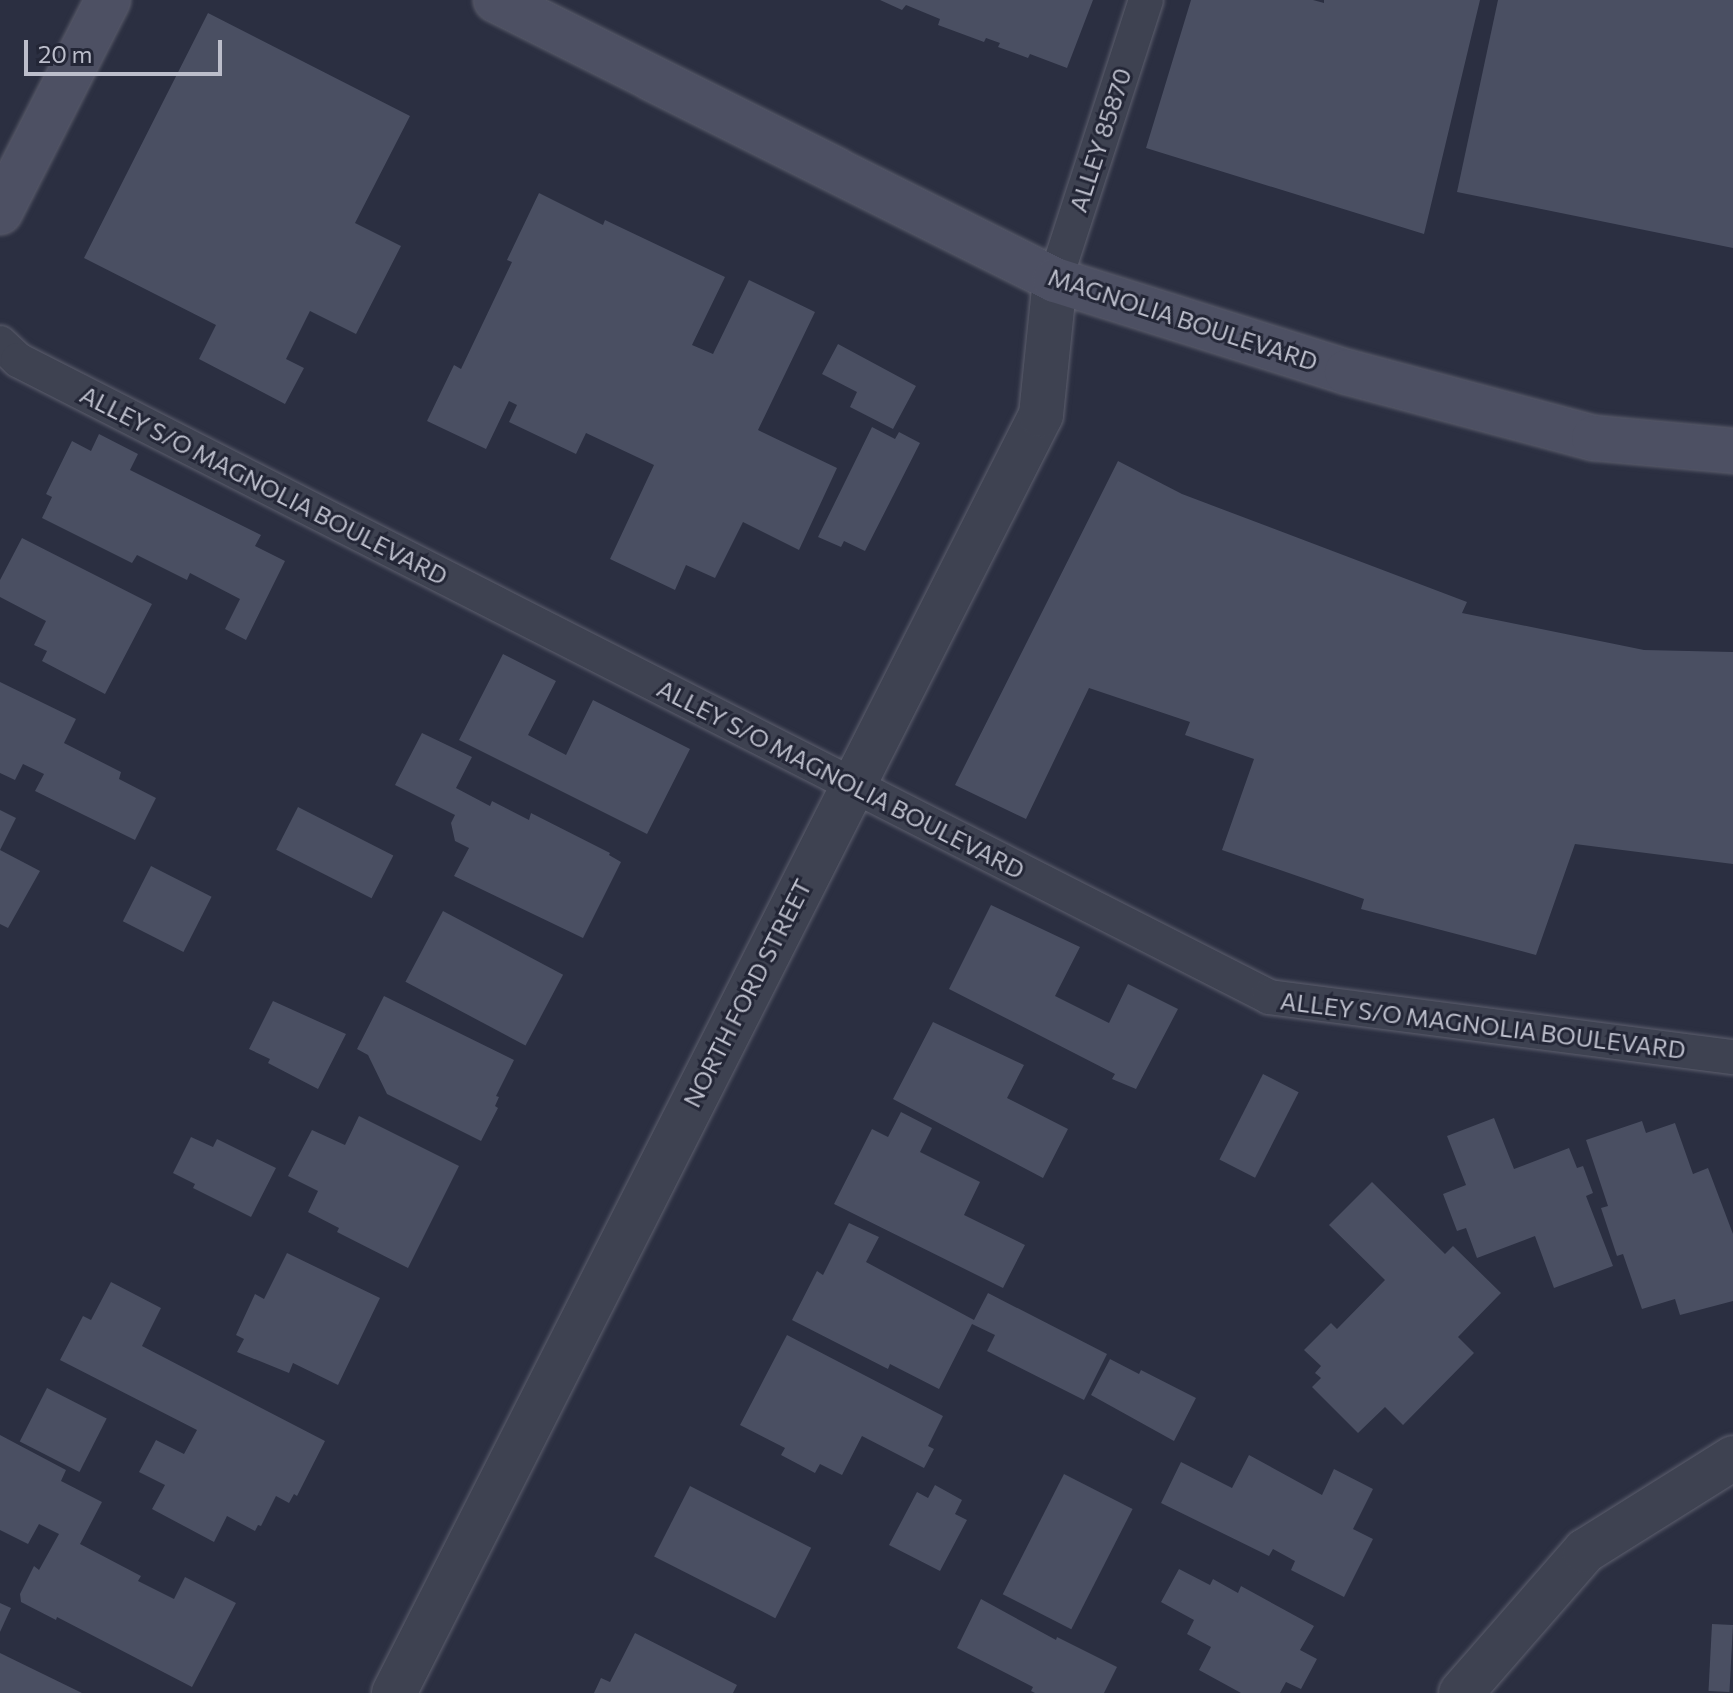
<!DOCTYPE html>
<style>
body{margin:0}
#map{position:relative;width:1733px;height:1693px;overflow:hidden;background:#2b2f41;font-family:Commissioner,sans-serif}
div>[style]{position:absolute}
[style*='--x']{left:calc(var(--x)*1px);top:calc(var(--y)*1px);width:calc(var(--w)*1px);rotate:calc(var(--a)*1deg)}
.building>*{inset:0;background:#4a4f62;transform-origin:0 0}
.roads{filter:drop-shadow(0 0 2px #5d5f6e) drop-shadow(0 0 2px #5d5f6e)}
.lane>*{height:34px;margin:-17px;padding:0 17px;transform-origin:17px;border-radius:17px;background:#3e4251}
.street>*{height:44px;margin:-22px;padding:0 22px;transform-origin:22px;border-radius:22px;background:#3e4251}
.secondary>*{height:44px;margin:-22px;padding:0 22px;transform-origin:22px;border-radius:22px;background:#4d5063}
span{translate:-50% -50%;white-space:nowrap;text-align:center;line-height:1.15;-webkit-text-stroke:6px #232636;paint-order:stroke}
.street-label{font-size:24px;color:#bcbecb}
.scale{position:absolute;left:24px;top:40px;width:198px;height:36px;box-sizing:border-box;border:4px solid #bcbecb;border-top:0;padding-left:10px;font-size:24px;line-height:28px;white-space:nowrap;color:#bcbecb;-webkit-text-stroke:6px #232636;paint-order:stroke}
</style>
<div id="map">
<div class="building">
<i style="clip-path:polygon(880px 0,1093px 0,1067px 68px,1030px 54px,1028px 58px,998px 47px,1000px 43px,986px 38px,984px 42px,938px 25px,940px 19px,906px 5px,902px 10px)"></i>
<i style="clip-path:polygon(1191px 0,1313px 0,1324px 3px,1324px 0,1480px 0,1424px 234px,1146px 148px)"></i>
<i style="clip-path:polygon(1498px 0,1733px 0,1733px 248px,1457px 192px)"></i>
<i style="clip-path:polygon(208px 13px,410px 116px,355px 223px,401px 246px,356px 334px,310px 311px,286px 359px,304px 368px,285px 404px,199px 359px,216px 325px,84px 258px)"></i>
<i style="clip-path:polygon(539px 193px,603px 225px,605px 220px,725px 277px,692px 345px,713px 354px,749px 280px,815px 312px,758px 430px,837px 468px,799px 550px,743px 522px,715px 578px,686px 565px,675px 590px,610px 559px,654px 465px,586px 433px,576px 454px,509px 422px,517px 405px,509px 401px,486px 449px,427px 421px,454px 365px,461px 369px,512px 262px,507px 260px)"></i>
<i style="clip-path:polygon(838px 344px,916px 386px,893px 429px,850px 407px,857px 392px,822px 374px)"></i>
<i style="clip-path:polygon(872px 427px,895px 439px,899px 432px,920px 443px,865px 551px,844px 541px,841px 547px,818px 537px)"></i>
<i style="clip-path:polygon(99px 434px,138px 454px,130px 470px,261px 535px,255px 546px,285px 561px,246px 640px,225px 629px,240px 599px,190px 573px,187px 580px,137px 555px,132px 563px,42px 518px,52px 497px,46px 494px,72px 441px,91px 451px)"></i>
<i style="clip-path:polygon(1118px 461px,1182px 494px,1467px 602px,1462px 613px,1644px 650px,1733px 652px,1733px 864px,1575px 844px,1536px 955px,1361px 909px,1364px 899px,1222px 850px,1254px 759px,1185px 735px,1190px 722px,1089px 688px,1026px 819px,955px 785px)"></i>
<i style="clip-path:polygon(22px 538px,152px 604px,105px 694px,42px 661px,47px 651px,34px 645px,46px 621px,0 597px,0 580px)"></i>
<i style="clip-path:polygon(503px 654px,556px 681px,528px 735px,566px 755px,593px 700px,690px 749px,647px 834px,459px 740px)"></i>
<i style="clip-path:polygon(0 682px,76px 719px,64px 743px,121px 772px,119px 779px,156px 798px,135px 840px,35px 791px,44px 774px,23px 764px,15px 780px,0 773px)"></i>
<i style="clip-path:polygon(422px 733px,472px 757px,456px 788px,490px 806px,492px 801px,529px 820px,531px 813px,610px 853px,609px 855px,621px 862px,583px 938px,454px 876px,469px 848px,455px 841px,451px 823px,455px 815px,395px 785px)"></i>
<i style="left:298px;top:807px;width:107px;height:48px;rotate:27deg"></i>
<i style="clip-path:polygon(0 810px,16px 818px,0 850px)"></i>
<i style="clip-path:polygon(0 850px,40px 871px,8px 928px,0 924px)"></i>
<i style="left:151px;top:866px;width:68px;height:62px;rotate:27deg"></i>
<i style="clip-path:polygon(991px 905px,1080px 947px,1055px 996px,1109px 1023px,1128px 984px,1178px 1009px,1136px 1089px,1112px 1079px,1115px 1074px,949px 989px)"></i>
<i style="left:443px;top:911px;width:136px;height:80px;rotate:28deg"></i>
<i style="clip-path:polygon(384px 996px,514px 1060px,496px 1096px,499px 1097px,495px 1106px,498px 1108px,481px 1141px,387px 1094px,368px 1055px,357px 1049px)"></i>
<i style="clip-path:polygon(273px 1001px,346px 1034px,318px 1089px,268px 1063px,270px 1059px,249px 1049px)"></i>
<i style="clip-path:polygon(933px 1022px,1024px 1065px,1007px 1098px,1068px 1129px,1043px 1178px,893px 1099px)"></i>
<i style="left:1263px;top:1074px;width:40px;height:96px;rotate:27deg"></i>
<i style="clip-path:polygon(901px 1112px,932px 1128px,920px 1152px,980px 1182px,964px 1215px,1025px 1245px,1003px 1288px,834px 1204px,872px 1129px,888px 1137px)"></i>
<i style="clip-path:polygon(359px 1116px,459px 1166px,408px 1268px,337px 1232px,339px 1228px,308px 1212px,318px 1191px,288px 1176px,312px 1130px,345px 1145px)"></i>
<i style="clip-path:polygon(1494px 1118px,1514px 1169px,1569px 1148px,1577px 1168px,1583px 1166px,1593px 1193px,1586px 1196px,1613px 1266px,1554px 1288px,1535px 1236px,1477px 1258px,1466px 1228px,1457px 1231px,1443px 1194px,1466px 1185px,1447px 1136px)"></i>
<i style="clip-path:polygon(1642px 1121px,1646px 1133px,1675px 1123px,1693px 1174px,1708px 1168px,1733px 1234px,1733px 1301px,1680px 1315px,1675px 1299px,1642px 1309px,1623px 1254px,1617px 1256px,1601px 1208px,1608px 1206px,1586px 1140px)"></i>
<i style="clip-path:polygon(191px 1137px,213px 1147px,217px 1139px,276px 1168px,251px 1217px,193px 1188px,195px 1184px,173px 1173px)"></i>
<i style="clip-path:polygon(1372px 1182px,1445px 1254px,1453px 1246px,1501px 1293px,1458px 1337px,1474px 1353px,1403px 1425px,1385px 1407px,1358px 1433px,1312px 1387px,1321px 1378px,1315px 1373px,1321px 1366px,1304px 1350px,1331px 1323px,1337px 1329px,1385px 1280px,1329px 1225px)"></i>
<i style="clip-path:polygon(849px 1223px,879px 1237px,866px 1262px,974px 1320px,988px 1293px,1107px 1354px,1084px 1400px,987px 1351px,995px 1335px,972px 1324px,939px 1389px,890px 1364px,888px 1369px,792px 1320px,817px 1271px,823px 1275px)"></i>
<i style="clip-path:polygon(287px 1253px,380px 1298px,338px 1385px,293px 1363px,289px 1373px,237px 1352px,244px 1339px,236px 1335px,255px 1294px,264px 1299px)"></i>
<i style="clip-path:polygon(111px 1282px,161px 1308px,142px 1346px,325px 1441px,297px 1496px,294px 1494px,289px 1503px,276px 1496px,261px 1526px,258px 1525px,255px 1531px,227px 1516px,214px 1542px,152px 1509px,165px 1485px,139px 1472px,156px 1440px,184px 1454px,197px 1430px,60px 1360px,83px 1316px,91px 1320px)"></i>
<i style="clip-path:polygon(787px 1335px,943px 1416px,928px 1446px,934px 1449px,924px 1468px,862px 1436px,842px 1475px,820px 1464px,815px 1473px,781px 1455px,785px 1448px,740px 1425px)"></i>
<i style="clip-path:polygon(1110px 1359px,1139px 1374px,1141px 1370px,1196px 1398px,1174px 1441px,1091px 1395px)"></i>
<i style="left:47px;top:1388px;width:67px;height:60px;rotate:27deg"></i>
<i style="clip-path:polygon(0 1435px,66px 1470px,61px 1481px,102px 1502px,80px 1544px,141px 1576px,138px 1581px,174px 1599px,185px 1577px,236px 1603px,192px 1687px,57px 1617px,56px 1620px,21px 1602px,20px 1594px,34px 1566px,39px 1570px,59px 1534px,39px 1524px,28px 1544px,0 1530px)"></i>
<i style="clip-path:polygon(1249px 1455px,1322px 1495px,1334px 1469px,1373px 1489px,1353px 1529px,1373px 1539px,1344px 1597px,1291px 1570px,1295px 1561px,1273px 1549px,1269px 1556px,1161px 1503px,1181px 1462px,1232px 1488px)"></i>
<i style="left:1064px;top:1474px;width:77px;height:135px;rotate:27deg"></i>
<i style="clip-path:polygon(935px 1485px,962px 1500px,955px 1514px,967px 1520px,940px 1571px,889px 1545px,917px 1492px,928px 1498px)"></i>
<i style="left:690px;top:1486px;width:136px;height:79px;rotate:27deg"></i>
<i style="clip-path:polygon(1179px 1569px,1210px 1585px,1213px 1579px,1238px 1593px,1241px 1586px,1314px 1626px,1300px 1650px,1317px 1659px,1301px 1689px,1286px 1682px,1280px 1693px,1241px 1693px,1199px 1670px,1211px 1647px,1187px 1634px,1194px 1620px,1161px 1602px)"></i>
<i style="clip-path:polygon(981px 1599px,1056px 1640px,1057px 1637px,1117px 1667px,1104px 1693px,1035px 1693px,1031px 1691px,1033px 1687px,957px 1648px)"></i>
<i style="clip-path:polygon(0 1603px,11px 1608px,0 1632px)"></i>
<i style="left:1712px;top:1624px;width:21px;height:67px;rotate:3deg"></i>
<i style="clip-path:polygon(635px 1633px,737px 1685px,733px 1693px,594px 1693px,601px 1678px,610px 1682px)"></i>
<i style="clip-path:polygon(0 1653px,82px 1693px,0 1693px)"></i>
</div>
<div class="roads">
<div class="lane">
<i style="--x:1055;--y:280;--w:294;--a:-72"></i>
<i style="--x:0;--y:343;--w:25;--a:43"></i>
<i style="--x:18;--y:360;--w:1404;--a:26.98"></i>
<i style="--x:1269;--y:997;--w:468;--a:7.4"></i>
</div>
<div class="street">
<i style="--x:394;--y:1693;--w:1432;--a:-63.15"></i>
<i style="--x:1041;--y:415;--w:136;--a:-84.1"></i>
<i style="--x:1461;--y:1693;--w:189;--a:-48.9"></i>
<i style="--x:1585;--y:1551;--w:175;--a:-32.1"></i>
</div>
<div class="secondary">
<i style="--x:496;--y:0;--w:625;--a:26.61"></i>
<i style="--x:1055;--y:280;--w:306;--a:17.5"></i>
<i style="--x:1347;--y:372;--w:256;--a:15"></i>
<i style="--x:1594;--y:438;--w:140;--a:5.3"></i>
<i style="--x:0;--y:212;--w:238;--a:-63"></i>
</div>
</div>
<div class="street-label">
<span style="left:1100px;top:140px;rotate:-72deg">ALLEY 85870</span>
<span style="left:1183px;top:319px;rotate:18deg">MAGNOLIA BOULEVARD</span>
<span style="left:264px;top:485px;rotate:27deg">ALLEY S/O MAGNOLIA BOULEVARD</span>
<span style="left:841px;top:779px;rotate:27deg">ALLEY S/O MAGNOLIA BOULEVARD</span>
<span style="left:747px;top:993px;rotate:-63deg">NORTH FORD STREET</span>
<span style="left:1483px;top:1025px;rotate:7deg">ALLEY S/O MAGNOLIA BOULEVARD</span>
</div>
<div class="scale">20 m</div>
</div>
